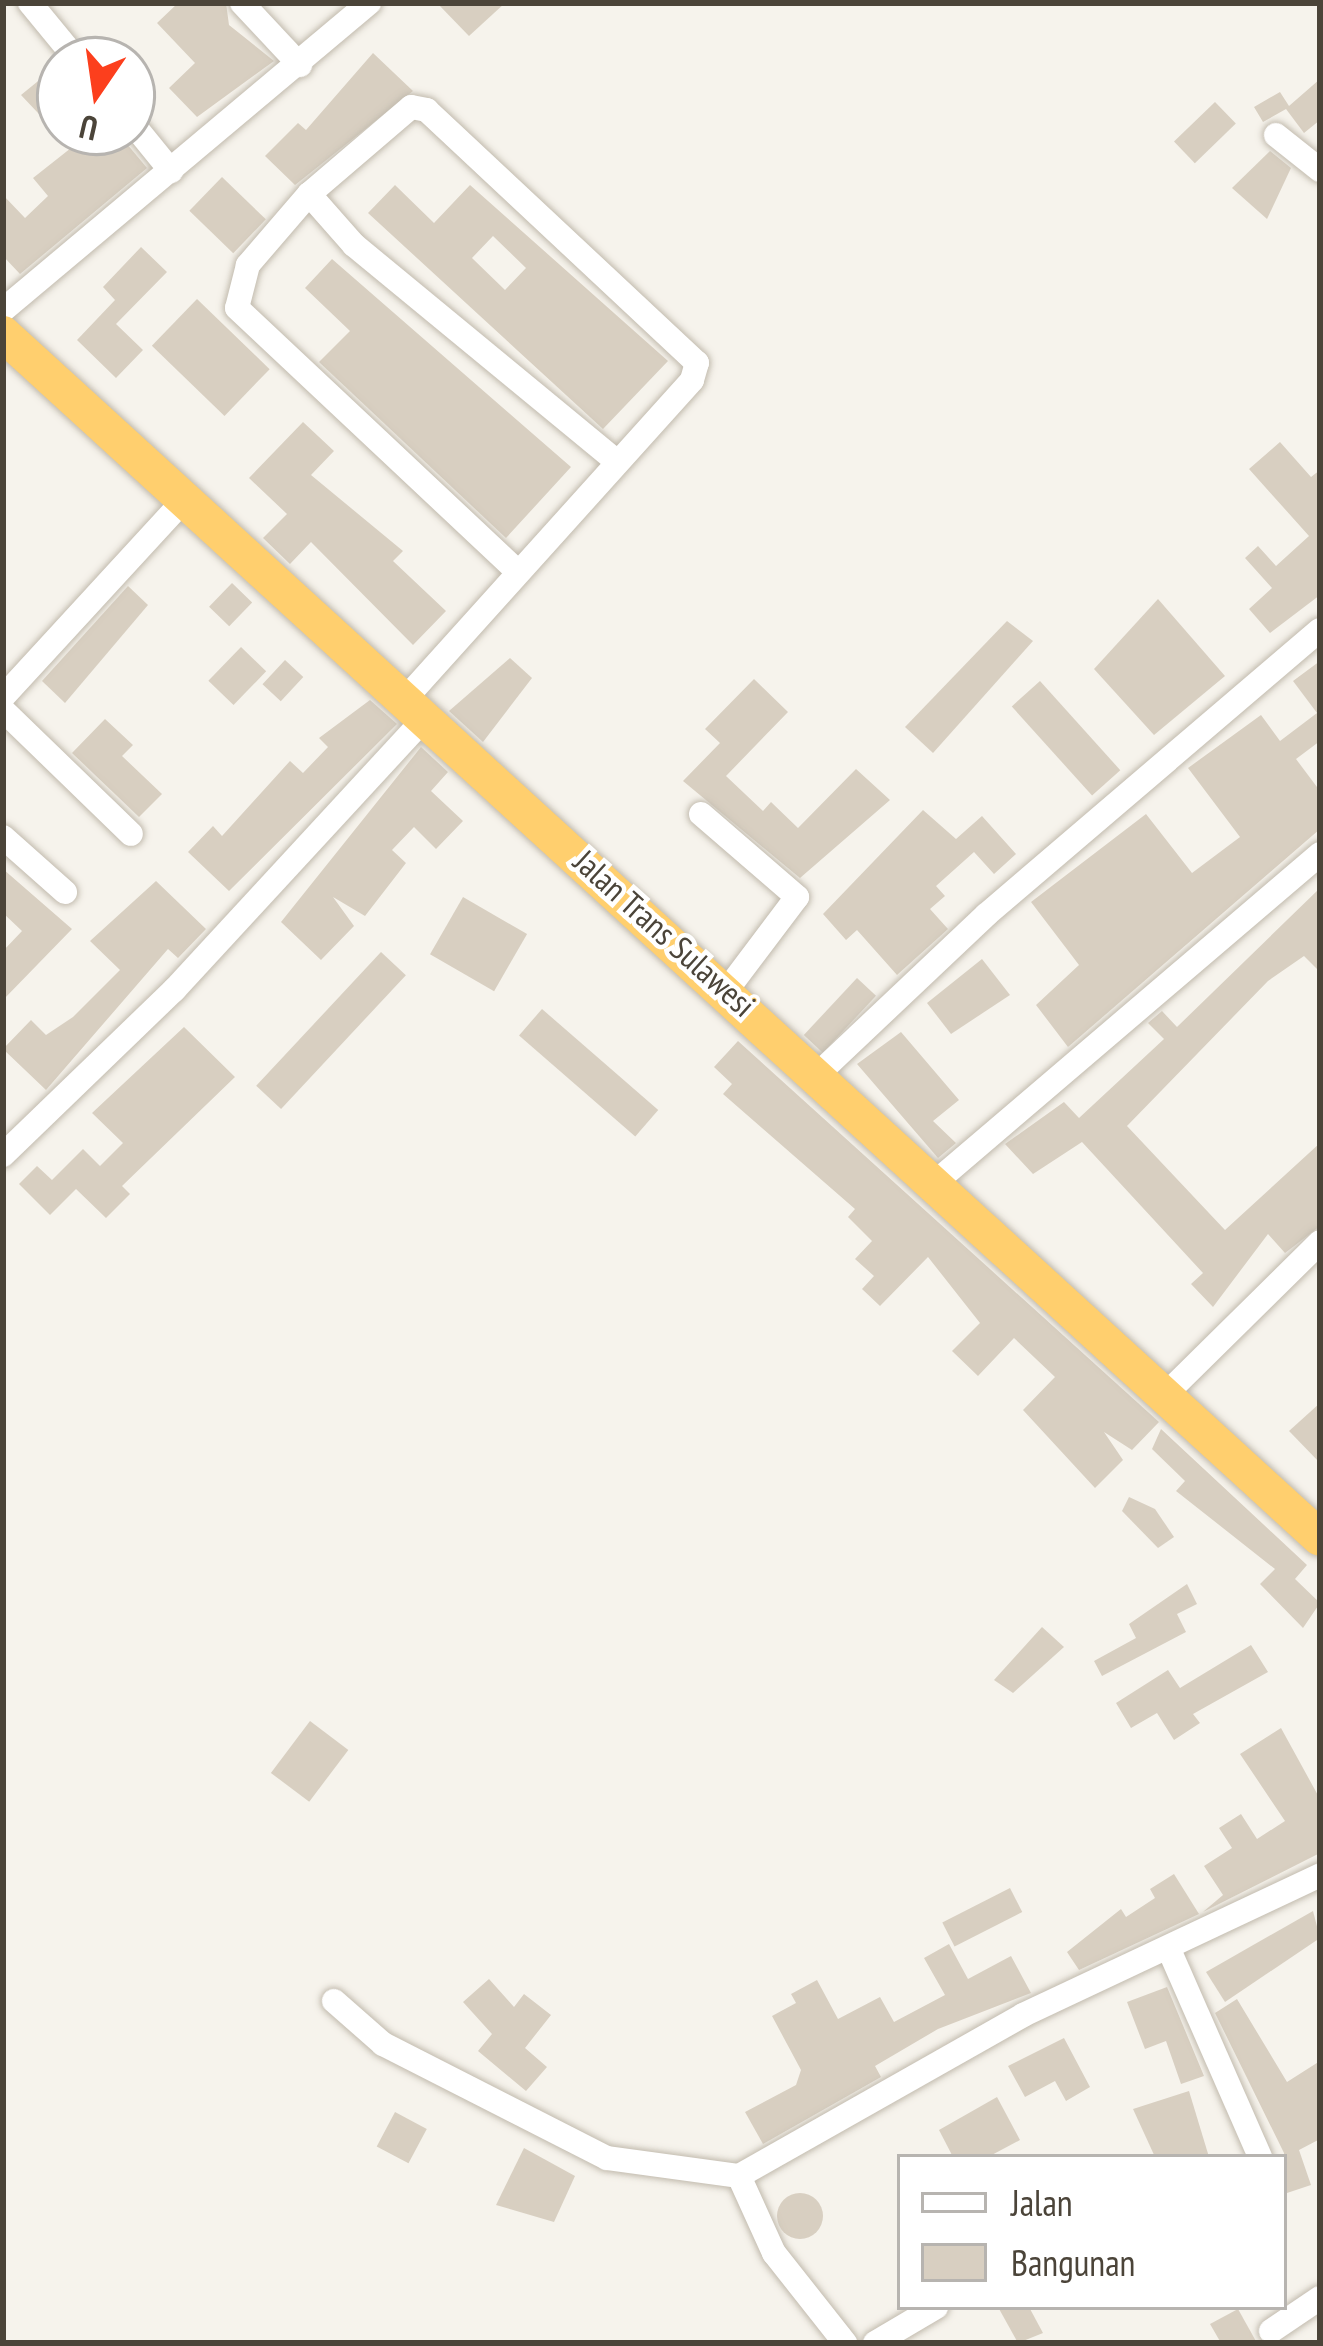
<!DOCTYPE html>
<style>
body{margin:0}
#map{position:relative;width:1323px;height:2346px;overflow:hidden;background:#f6f3ec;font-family:"PT Sans Narrow",sans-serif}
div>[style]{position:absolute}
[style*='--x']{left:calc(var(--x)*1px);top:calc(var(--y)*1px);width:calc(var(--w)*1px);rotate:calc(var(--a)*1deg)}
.building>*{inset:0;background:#d8cfc1;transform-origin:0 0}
.round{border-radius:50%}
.roads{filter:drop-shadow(0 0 3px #c2bbae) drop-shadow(0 0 3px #c2bbae)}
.minor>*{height:24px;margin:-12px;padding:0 12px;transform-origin:12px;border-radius:12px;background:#fff}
.highway>*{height:36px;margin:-18px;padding:0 18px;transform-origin:18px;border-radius:18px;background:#ffcf6e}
span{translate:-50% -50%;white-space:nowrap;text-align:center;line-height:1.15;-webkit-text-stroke:9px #fff;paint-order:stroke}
.street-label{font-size:33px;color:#4b4439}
.frame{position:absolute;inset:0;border:6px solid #4b4439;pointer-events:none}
.legend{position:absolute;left:897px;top:2154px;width:390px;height:156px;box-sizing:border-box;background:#fff;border:3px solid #b7b4b0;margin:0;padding:15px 21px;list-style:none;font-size:36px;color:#4b4439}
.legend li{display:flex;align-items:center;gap:24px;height:60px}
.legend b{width:60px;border:3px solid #b7b4b0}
.north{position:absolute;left:36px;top:36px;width:120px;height:120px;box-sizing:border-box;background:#fff;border:3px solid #b7b4b0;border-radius:50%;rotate:193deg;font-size:33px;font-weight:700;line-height:48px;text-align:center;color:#4b4439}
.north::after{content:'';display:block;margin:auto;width:42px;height:54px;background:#fc3f1d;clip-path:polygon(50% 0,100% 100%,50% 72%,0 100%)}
</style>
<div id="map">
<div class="building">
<i style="clip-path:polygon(178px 3px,226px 3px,229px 25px,274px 61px,197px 117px,169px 88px,195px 63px,157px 23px)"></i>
<i style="clip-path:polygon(437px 3px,505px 3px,469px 36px)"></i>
<i style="clip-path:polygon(373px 53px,413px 91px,295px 185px,265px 156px,298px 123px,306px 130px)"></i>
<i style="clip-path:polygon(59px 64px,60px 132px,117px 132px,147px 168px,20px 274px,3px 256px,3px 195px,25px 218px,48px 196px,33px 178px,71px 148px,21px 95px)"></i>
<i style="clip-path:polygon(1320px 79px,1320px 120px,1304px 133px,1286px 109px,1263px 122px,1254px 107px,1280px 92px,1289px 106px)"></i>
<i style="left:1215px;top:102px;width:30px;height:57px;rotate:46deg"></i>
<i style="clip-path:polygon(1270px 151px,1291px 168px,1267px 219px,1232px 188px)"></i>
<i style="left:222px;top:177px;width:61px;height:47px;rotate:44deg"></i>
<i style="clip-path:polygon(evenodd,395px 185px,434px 223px,470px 185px,668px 361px,603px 429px,368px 213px,395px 185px,493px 236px,526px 268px,505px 290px,472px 258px,493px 236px)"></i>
<i style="clip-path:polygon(141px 247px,167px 272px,116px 324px,143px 350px,116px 378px,77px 340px,115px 300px,103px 287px)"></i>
<i style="clip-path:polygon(332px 259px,571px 467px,506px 538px,319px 362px,350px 331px,305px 288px)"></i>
<i style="left:197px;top:299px;width:101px;height:65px;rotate:44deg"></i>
<i style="clip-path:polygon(303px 422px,334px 451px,311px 475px,403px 551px,393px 561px,446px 611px,413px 645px,311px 542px,290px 564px,263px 538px,287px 514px,249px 478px)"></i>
<i style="clip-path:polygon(1280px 442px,1311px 477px,1320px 470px,1320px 595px,1270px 633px,1249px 609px,1272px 588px,1245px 558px,1258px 546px,1276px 566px,1309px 536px,1249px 469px)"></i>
<i style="left:232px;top:583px;width:28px;height:33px;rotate:44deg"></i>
<i style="clip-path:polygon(128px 586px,148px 605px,65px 703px,42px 681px)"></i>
<i style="clip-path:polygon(1158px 599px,1225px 676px,1154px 735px,1094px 669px)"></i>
<i style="clip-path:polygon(1007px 621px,1033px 641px,933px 753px,905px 727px)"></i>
<i style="left:241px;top:647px;width:35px;height:47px;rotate:44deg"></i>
<i style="clip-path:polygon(510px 658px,532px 678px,483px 742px,449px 711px)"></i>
<i style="left:285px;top:660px;width:25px;height:33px;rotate:43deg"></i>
<i style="clip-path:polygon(1320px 661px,1320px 741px,1296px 759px,1320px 791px,1320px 829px,1068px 1047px,1036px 1005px,1079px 965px,1031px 902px,1146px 814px,1192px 873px,1240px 837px,1188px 768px,1261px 715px,1280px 741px,1317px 713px,1293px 681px)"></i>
<i style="clip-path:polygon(754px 679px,788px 712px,726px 776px,763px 811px,771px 802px,798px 828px,856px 769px,890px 800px,800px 878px,683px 781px,720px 743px,705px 729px)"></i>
<i style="left:1040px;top:681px;width:120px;height:38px;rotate:48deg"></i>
<i style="clip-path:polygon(370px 700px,397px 724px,229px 891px,188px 852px,213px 826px,222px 836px,290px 761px,303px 773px,328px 747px,319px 738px)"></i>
<i style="clip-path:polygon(105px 719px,133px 745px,122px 756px,162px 794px,139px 817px,72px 753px)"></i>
<i style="clip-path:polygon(421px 747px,448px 772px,431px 791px,463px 821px,436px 849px,414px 827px,392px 850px,406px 863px,365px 916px,333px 897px,354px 926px,321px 960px,281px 922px)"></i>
<i style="clip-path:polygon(923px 810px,956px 839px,982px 816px,1016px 854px,994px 874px,974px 852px,936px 886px,945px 896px,930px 909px,948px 929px,897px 975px,857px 930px,846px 940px,823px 914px)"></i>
<i style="clip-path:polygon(3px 869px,72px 929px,3px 1000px,3px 951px,22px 931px,3px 913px)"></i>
<i style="clip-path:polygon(156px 881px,206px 929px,178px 958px,168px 949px,46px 1090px,3px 1049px,31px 1020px,46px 1035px,73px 1017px,120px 970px,90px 941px)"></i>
<i style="clip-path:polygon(1320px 888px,1320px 972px,1304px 956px,1268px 981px,1127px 1126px,1225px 1230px,1320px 1143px,1320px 1226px,1285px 1253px,1268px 1234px,1213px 1307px,1191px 1284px,1203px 1273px,1082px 1142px,1033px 1174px,1005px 1144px,1064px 1102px,1079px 1118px,1164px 1039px,1148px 1023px,1162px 1011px,1177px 1027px)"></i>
<i style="left:463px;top:897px;width:74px;height:66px;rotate:30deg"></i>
<i style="left:381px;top:952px;width:34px;height:183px;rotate:43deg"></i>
<i style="clip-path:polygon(982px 959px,1010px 995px,951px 1034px,927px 1003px)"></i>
<i style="left:857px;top:978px;width:26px;height:78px;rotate:43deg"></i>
<i style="left:542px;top:1009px;width:154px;height:35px;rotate:41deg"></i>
<i style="clip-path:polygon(184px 1027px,235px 1077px,122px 1186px,130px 1194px,106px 1218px,76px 1189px,50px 1215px,19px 1184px,37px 1166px,52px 1180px,83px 1149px,100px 1166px,123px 1143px,92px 1113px)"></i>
<i style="clip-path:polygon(901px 1032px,959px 1100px,933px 1121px,956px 1143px,938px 1158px,857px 1064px)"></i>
<i style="clip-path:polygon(738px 1041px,1159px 1422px,1132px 1450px,1104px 1432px,1123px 1460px,1095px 1488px,1023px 1410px,1055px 1377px,1014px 1338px,978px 1376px,952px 1351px,980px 1323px,928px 1257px,880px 1306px,862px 1289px,874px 1276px,855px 1259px,872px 1241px,848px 1217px,855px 1209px,723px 1094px,732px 1084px,714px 1067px)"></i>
<i style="clip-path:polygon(1320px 1403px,1320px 1463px,1289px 1431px)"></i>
<i style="clip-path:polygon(1161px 1429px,1307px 1565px,1295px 1579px,1320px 1603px,1303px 1628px,1260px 1584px,1275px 1569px,1176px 1491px,1185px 1481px,1152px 1449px)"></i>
<i style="clip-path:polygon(1129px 1497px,1155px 1509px,1174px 1537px,1158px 1548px,1122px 1511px)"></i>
<i style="clip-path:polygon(1187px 1584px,1197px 1604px,1177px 1614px,1186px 1632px,1102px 1676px,1094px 1661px,1136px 1638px,1129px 1624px)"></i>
<i style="clip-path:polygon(1042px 1627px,1064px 1647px,1013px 1693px,994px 1680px)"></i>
<i style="clip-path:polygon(1251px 1645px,1268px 1672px,1193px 1714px,1200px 1723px,1174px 1740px,1157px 1713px,1131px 1728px,1116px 1703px,1168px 1670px,1180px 1688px)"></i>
<i style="left:310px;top:1721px;width:48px;height:65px;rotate:37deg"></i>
<i style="clip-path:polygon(1281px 1728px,1320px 1799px,1320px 1853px,1203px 1912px,1223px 1895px,1204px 1866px,1232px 1848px,1219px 1828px,1241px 1814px,1257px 1839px,1285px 1821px,1240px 1754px)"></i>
<i style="clip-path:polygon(1174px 1874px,1199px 1914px,1079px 1970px,1067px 1952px,1121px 1909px,1126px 1917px,1155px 1898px,1150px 1889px)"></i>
<i style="left:1010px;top:1888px;width:27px;height:76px;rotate:63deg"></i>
<i style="clip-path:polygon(1313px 1911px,1320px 1938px,1225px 2002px,1206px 1972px)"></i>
<i style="clip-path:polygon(949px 1944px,968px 1979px,1011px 1956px,1031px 1993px,938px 2029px,875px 2066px,881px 2077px,763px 2144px,745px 2112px,796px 2085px,801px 2070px,772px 2016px,796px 2003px,791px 1994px,817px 1980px,838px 2019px,880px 1997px,894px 2022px,945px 1995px,924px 1958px)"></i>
<i style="clip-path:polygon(489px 1979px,514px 2007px,524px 1994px,551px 2015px,525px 2048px,547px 2067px,526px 2091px,478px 2051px,492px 2034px,463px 2002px)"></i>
<i style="clip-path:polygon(1167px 1987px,1204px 2076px,1181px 2084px,1166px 2041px,1145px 2049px,1127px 2002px)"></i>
<i style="clip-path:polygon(1237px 1999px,1287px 2082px,1320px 2061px,1320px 2139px,1299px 2150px,1311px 2185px,1284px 2194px,1284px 2153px,1215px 2013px)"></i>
<i style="clip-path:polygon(1064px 2038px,1090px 2087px,1066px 2101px,1055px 2081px,1025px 2097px,1008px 2066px)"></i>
<i style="clip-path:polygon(1189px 2091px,1209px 2157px,1155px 2157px,1133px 2109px)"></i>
<i style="clip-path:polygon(997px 2097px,1020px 2140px,988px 2157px,953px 2157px,939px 2130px)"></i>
<i style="left:395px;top:2112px;width:36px;height:39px;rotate:28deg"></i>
<i style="clip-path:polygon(524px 2148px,575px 2176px,554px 2222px,496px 2205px)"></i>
<i class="round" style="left:777px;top:2193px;width:46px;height:46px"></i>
<i style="clip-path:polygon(998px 2307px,1029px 2307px,1043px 2333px,1018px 2343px)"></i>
<i style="clip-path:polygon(1238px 2309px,1257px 2343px,1221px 2343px,1210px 2324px)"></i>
</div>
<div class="roads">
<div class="minor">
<i style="--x:30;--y:3;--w:74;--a:50.5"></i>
<i style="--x:242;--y:3;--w:85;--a:46.9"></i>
<i style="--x:132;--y:123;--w:62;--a:50.9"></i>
<i style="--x:1276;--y:135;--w:56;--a:38.5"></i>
<i style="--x:309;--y:194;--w:94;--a:130.7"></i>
<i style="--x:248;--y:265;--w:44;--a:104.3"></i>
<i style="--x:237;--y:308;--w:383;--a:43.2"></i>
<i style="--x:3;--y:310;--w:478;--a:-40"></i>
<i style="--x:3;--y:697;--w:266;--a:-47.4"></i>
<i style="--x:405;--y:699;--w:429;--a:-48"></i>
<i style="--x:692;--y:380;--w:18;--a:-74"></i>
<i style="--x:697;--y:363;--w:370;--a:-136.9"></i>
<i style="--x:427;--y:110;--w:16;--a:-169"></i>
<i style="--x:411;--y:107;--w:134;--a:139.5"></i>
<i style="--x:309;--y:194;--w:68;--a:48.6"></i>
<i style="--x:354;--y:245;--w:341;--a:39.5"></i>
<i style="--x:3;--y:710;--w:178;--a:44.1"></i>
<i style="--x:701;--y:814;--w:127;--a:40.8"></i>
<i style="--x:797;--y:897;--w:116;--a:127"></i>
<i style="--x:3;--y:837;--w:83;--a:41.6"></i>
<i style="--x:819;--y:1073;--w:230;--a:-43.4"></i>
<i style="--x:986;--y:915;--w:439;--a:-40.5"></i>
<i style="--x:3;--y:1155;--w:238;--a:-44"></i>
<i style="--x:174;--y:990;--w:373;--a:-47.3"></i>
<i style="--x:938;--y:1180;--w:502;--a:-40.48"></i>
<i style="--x:1169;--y:1391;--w:212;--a:-44.6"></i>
<i style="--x:1171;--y:1954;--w:222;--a:66.3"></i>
<i style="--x:334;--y:2001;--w:65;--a:41.3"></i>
<i style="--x:383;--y:2044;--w:251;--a:27"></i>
<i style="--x:607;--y:2158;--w:133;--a:7.8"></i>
<i style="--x:739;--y:2176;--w:326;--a:-29.5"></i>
<i style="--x:1023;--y:2015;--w:328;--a:-25.2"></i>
<i style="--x:739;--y:2176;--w:85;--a:65.6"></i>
<i style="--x:774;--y:2253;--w:115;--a:51.7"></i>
<i style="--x:1271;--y:2331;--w:59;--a:-34"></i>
<i style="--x:875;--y:2343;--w:71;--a:-30.5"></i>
</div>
<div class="highway">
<i style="--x:3;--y:334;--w:1784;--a:42.43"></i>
</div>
</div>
<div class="street-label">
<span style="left:665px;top:933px;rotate:42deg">Jalan Trans Sulawesi</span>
</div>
<div class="frame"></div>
<ul class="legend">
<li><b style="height:15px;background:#fff"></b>Jalan</li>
<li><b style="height:33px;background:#d8cfc1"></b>Bangunan</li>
</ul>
<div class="north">U</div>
</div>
